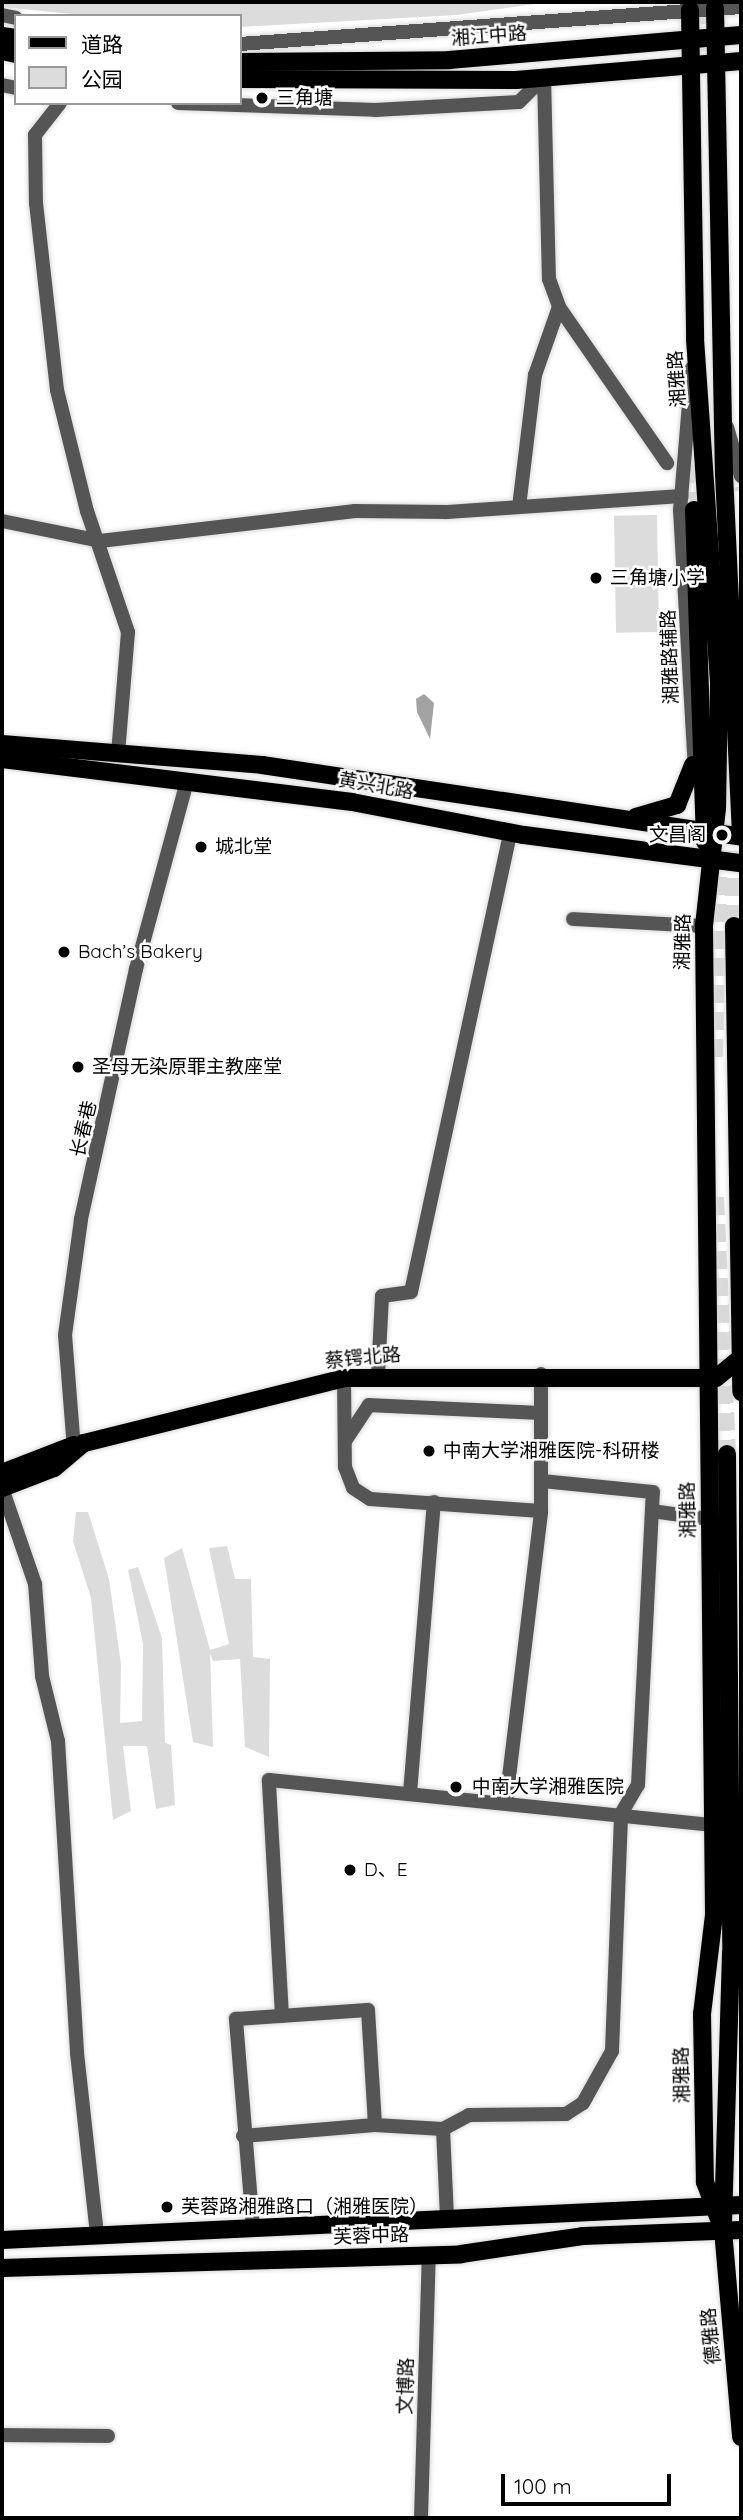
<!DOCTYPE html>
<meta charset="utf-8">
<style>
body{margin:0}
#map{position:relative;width:743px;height:2520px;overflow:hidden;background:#fff;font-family:Quicksand,"Noto Sans SC",sans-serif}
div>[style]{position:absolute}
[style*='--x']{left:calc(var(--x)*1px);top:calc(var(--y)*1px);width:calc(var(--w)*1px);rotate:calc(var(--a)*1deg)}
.green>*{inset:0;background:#dcdcdc;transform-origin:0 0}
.water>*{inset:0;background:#a3a3a3}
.major-tunnel>*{height:18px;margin-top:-9px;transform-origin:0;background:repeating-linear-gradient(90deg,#d9d9d9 0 18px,transparent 0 27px)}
.roads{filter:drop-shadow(0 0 2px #dbdbdb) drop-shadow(0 0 2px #dbdbdb)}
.minor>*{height:14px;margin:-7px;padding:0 7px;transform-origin:7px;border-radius:7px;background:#555}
.major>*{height:18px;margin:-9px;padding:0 9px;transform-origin:9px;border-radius:9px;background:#000}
.dots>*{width:19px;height:19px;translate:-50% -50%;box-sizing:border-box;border:4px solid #fff;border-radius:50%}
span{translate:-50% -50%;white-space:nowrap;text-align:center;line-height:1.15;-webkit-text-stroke:5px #fff;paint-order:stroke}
.street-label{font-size:19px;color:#000}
.poi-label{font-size:19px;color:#000}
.left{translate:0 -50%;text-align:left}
.right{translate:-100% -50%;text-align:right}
.frame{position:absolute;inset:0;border:4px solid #000;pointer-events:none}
.legend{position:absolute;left:14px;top:14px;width:228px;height:91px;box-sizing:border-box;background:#fff;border:2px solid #999;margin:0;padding:9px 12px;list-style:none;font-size:21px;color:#000}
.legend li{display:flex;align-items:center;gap:14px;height:35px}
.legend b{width:35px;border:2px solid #999}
.scale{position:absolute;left:501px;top:2474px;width:170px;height:32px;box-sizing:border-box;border:4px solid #000;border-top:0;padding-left:9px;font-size:21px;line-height:24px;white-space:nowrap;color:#000;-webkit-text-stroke:5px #fff;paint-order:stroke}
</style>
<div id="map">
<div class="green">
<i style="clip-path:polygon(2px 2px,549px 2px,456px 15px,240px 27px,240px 16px,91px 16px,2px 7px)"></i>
<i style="left:657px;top:515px;width:117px;height:43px;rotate:89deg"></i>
<i style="clip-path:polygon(76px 1512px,88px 1512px,109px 1579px,121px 1664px,120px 1723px,142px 1721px,143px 1644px,128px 1570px,138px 1567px,162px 1638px,165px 1743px,171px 1745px,175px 1805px,156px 1809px,147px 1746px,123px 1746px,131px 1811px,113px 1820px,91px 1598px,73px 1541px)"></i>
<i style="clip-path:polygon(227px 1546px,235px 1579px,251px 1579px,253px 1657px,270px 1659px,269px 1757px,245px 1747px,240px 1659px,213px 1661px,210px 1653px,213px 1747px,193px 1742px,164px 1558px,182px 1548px,210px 1650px,229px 1644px,209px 1548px)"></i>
</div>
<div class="water">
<i style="clip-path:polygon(424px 694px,434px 703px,430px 739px,417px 712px,416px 699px)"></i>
</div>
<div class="major-tunnel">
<i style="--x:698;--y:51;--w:49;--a:-87.7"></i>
<i style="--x:736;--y:460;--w:31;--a:81"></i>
<i style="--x:694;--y:510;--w:88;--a:-90"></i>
<i style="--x:733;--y:824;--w:102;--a:89.4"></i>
<i style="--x:714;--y:1057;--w:188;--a:-88.8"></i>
<i style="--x:715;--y:1197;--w:257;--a:87.3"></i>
</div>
<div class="roads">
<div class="minor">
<i style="--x:2;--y:15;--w:14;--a:12"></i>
<i style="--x:240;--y:44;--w:502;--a:-4.22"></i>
<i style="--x:544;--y:77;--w:202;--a:88.6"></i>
<i style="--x:549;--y:279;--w:30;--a:70"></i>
<i style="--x:559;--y:307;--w:190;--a:55.3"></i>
<i style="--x:2;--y:85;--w:14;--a:12"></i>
<i style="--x:60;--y:103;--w:41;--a:128"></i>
<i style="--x:35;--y:135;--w:68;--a:89.2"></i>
<i style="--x:36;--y:203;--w:188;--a:83.6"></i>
<i style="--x:57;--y:390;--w:125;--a:76.1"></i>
<i style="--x:87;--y:511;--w:128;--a:71.3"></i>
<i style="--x:128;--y:632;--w:122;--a:94.7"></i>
<i style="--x:178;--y:103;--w:197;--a:2"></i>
<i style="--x:375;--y:110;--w:144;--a:-3.2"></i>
<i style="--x:519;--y:102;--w:35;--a:-45"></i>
<i style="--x:692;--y:368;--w:143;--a:94.8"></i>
<i style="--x:680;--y:510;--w:257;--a:86.7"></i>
<i style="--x:727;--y:427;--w:51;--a:74.1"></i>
<i style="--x:519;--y:507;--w:133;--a:-83.1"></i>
<i style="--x:535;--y:375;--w:72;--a:-70.6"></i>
<i style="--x:2;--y:521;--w:100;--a:11.5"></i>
<i style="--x:100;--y:541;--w:257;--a:-6.7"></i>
<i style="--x:355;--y:511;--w:92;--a:0.6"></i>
<i style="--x:447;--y:512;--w:235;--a:-3.9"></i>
<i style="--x:573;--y:919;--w:131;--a:3.1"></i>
<i style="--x:378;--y:1375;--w:79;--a:-87.1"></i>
<i style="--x:382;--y:1296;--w:29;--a:-8"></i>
<i style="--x:411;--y:1292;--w:470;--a:-77.8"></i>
<i style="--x:344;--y:1378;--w:89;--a:89.4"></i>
<i style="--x:345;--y:1467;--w:22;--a:69"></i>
<i style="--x:353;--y:1488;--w:20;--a:33"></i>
<i style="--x:370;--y:1499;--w:171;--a:4"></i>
<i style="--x:345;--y:1441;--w:43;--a:-56.3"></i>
<i style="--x:369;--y:1405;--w:170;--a:2.7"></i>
<i style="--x:74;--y:1449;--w:114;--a:-94.5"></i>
<i style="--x:65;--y:1335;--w:117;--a:-82.1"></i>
<i style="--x:81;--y:1219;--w:256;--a:-77.6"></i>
<i style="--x:136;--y:969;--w:195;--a:-74.8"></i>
<i style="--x:2;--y:1488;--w:102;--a:71"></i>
<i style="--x:35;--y:1584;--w:92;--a:85.6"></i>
<i style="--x:42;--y:1676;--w:67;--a:76.2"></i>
<i style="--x:58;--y:1741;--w:313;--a:86.5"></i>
<i style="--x:77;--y:2053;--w:181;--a:83.7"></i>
<i style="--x:652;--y:1511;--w:58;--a:8"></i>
<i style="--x:410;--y:1793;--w:292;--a:-85.3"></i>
<i style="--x:506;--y:1802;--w:293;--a:-83.1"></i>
<i style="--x:541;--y:1511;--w:137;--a:-90"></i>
<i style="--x:282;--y:2016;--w:236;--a:-93.2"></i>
<i style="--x:269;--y:1780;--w:447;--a:5.8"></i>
<i style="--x:443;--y:2129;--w:87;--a:87.4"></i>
<i style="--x:243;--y:2136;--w:132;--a:-4.8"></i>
<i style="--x:375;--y:2125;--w:68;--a:3.4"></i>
<i style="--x:443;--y:2129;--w:30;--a:-28"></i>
<i style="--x:469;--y:2115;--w:97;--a:-0.6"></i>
<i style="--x:566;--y:2114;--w:20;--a:-33"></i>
<i style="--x:583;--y:2103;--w:60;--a:-60.9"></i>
<i style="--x:612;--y:2051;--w:237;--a:-87.8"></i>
<i style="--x:621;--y:1814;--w:34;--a:-60"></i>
<i style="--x:638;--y:1785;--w:293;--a:-87.1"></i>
<i style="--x:653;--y:1492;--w:112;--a:-174.3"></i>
<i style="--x:253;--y:2227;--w:209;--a:-94.7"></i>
<i style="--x:236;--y:2019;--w:132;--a:-3.9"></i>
<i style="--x:368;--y:2010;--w:115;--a:86.5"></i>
<i style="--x:2;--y:2435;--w:106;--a:0.5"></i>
<i style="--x:421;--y:2518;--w:263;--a:-88.3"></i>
</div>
<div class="major">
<i style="--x:715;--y:8;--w:466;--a:88.9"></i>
<i style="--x:724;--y:474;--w:359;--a:87.3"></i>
<i style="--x:690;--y:10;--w:329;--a:89.1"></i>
<i style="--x:695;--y:339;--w:346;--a:86"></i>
<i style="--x:719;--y:684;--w:124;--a:90.9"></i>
<i style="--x:717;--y:808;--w:119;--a:96.3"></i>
<i style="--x:704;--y:926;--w:989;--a:89.42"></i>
<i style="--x:714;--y:1915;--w:100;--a:96.9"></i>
<i style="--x:702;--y:2014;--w:168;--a:89"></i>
<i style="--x:705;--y:2182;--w:51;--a:69.4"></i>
<i style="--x:2;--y:36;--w:14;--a:8"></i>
<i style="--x:2;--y:51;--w:14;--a:12"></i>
<i style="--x:240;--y:62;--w:209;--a:-0.5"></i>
<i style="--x:449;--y:60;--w:293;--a:-4.9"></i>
<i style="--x:240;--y:79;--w:276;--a:0.2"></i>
<i style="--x:516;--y:80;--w:226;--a:-4.8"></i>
<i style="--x:694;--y:510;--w:332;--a:88.1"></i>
<i style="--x:2;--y:744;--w:261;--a:4.6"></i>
<i style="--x:262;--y:765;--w:484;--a:8.5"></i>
<i style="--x:2;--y:759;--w:353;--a:7"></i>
<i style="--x:352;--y:802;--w:175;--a:10.9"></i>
<i style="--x:524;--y:835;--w:219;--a:7.4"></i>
<i style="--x:636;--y:817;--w:43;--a:-16.3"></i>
<i style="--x:677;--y:805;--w:43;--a:-68.2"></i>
<i style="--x:734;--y:926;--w:466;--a:89.1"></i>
<i style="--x:727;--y:1454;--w:499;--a:89.5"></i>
<i style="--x:731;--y:1953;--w:277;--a:91.7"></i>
<i style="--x:723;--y:2230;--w:208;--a:85"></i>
<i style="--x:2;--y:1473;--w:77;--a:-21.3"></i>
<i style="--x:2;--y:1488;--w:56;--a:-21"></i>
<i style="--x:54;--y:1468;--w:39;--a:-40"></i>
<i style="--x:84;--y:1443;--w:268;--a:-14"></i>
<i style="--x:344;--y:1378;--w:372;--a:0"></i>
<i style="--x:716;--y:1378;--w:32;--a:-39"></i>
<i style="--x:2;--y:2240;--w:740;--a:-2.71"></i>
<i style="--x:2;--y:2268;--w:459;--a:-1.7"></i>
<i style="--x:461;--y:2254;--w:123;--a:-8.4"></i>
<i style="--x:583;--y:2236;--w:158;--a:-2.2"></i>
</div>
</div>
<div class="dots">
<i style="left:262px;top:98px;background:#000"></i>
<i style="left:596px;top:578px;background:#000"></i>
<i style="left:722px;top:835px;background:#000"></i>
<i style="left:201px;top:847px;background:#000"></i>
<i style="left:64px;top:952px;background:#000"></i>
<i style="left:78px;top:1067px;background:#000"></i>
<i style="left:429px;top:1451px;background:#000"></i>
<i style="left:456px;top:1787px;background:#000"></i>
<i style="left:350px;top:1870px;background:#000"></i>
<i style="left:167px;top:2207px;background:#000"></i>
</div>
<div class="street-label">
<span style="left:489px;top:36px;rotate:-4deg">湘江中路</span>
<span style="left:677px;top:379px;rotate:-94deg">湘雅路</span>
<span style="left:670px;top:657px;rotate:-92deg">湘雅路辅路</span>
<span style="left:376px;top:786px;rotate:10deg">黄兴北路</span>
<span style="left:683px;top:942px;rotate:-89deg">湘雅路</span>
<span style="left:84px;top:1129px;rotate:-77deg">长春巷</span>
<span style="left:363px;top:1358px;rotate:-5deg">蔡锷北路</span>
<span style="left:688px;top:1510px;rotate:-91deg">湘雅路</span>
<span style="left:682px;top:2075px;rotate:-91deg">湘雅路</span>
<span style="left:371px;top:2236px;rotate:-2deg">芙蓉中路</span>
<span style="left:711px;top:2336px;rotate:-95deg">德雅路</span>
<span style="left:406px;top:2386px;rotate:-88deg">文博路</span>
</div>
<div class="poi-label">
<span class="left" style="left:276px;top:98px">三角塘</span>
<span class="left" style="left:610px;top:578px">三角塘小学</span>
<span class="right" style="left:706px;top:835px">文昌阁</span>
<span class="left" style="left:215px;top:847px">城北堂</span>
<span class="left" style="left:78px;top:952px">Bach’s Bakery</span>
<span class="left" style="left:92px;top:1067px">圣母无染原罪主教座堂</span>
<span class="left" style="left:443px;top:1451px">中南大学湘雅医院-科研楼</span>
<span class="left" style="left:472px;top:1787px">中南大学湘雅医院</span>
<span class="left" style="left:364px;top:1870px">D、E</span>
<span class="left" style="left:181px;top:2207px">芙蓉路湘雅路口（湘雅医院）</span>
</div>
<div class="frame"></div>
<ul class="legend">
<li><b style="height:9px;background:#000"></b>道路</li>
<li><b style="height:19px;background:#dcdcdc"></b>公园</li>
</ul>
<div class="scale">100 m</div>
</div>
